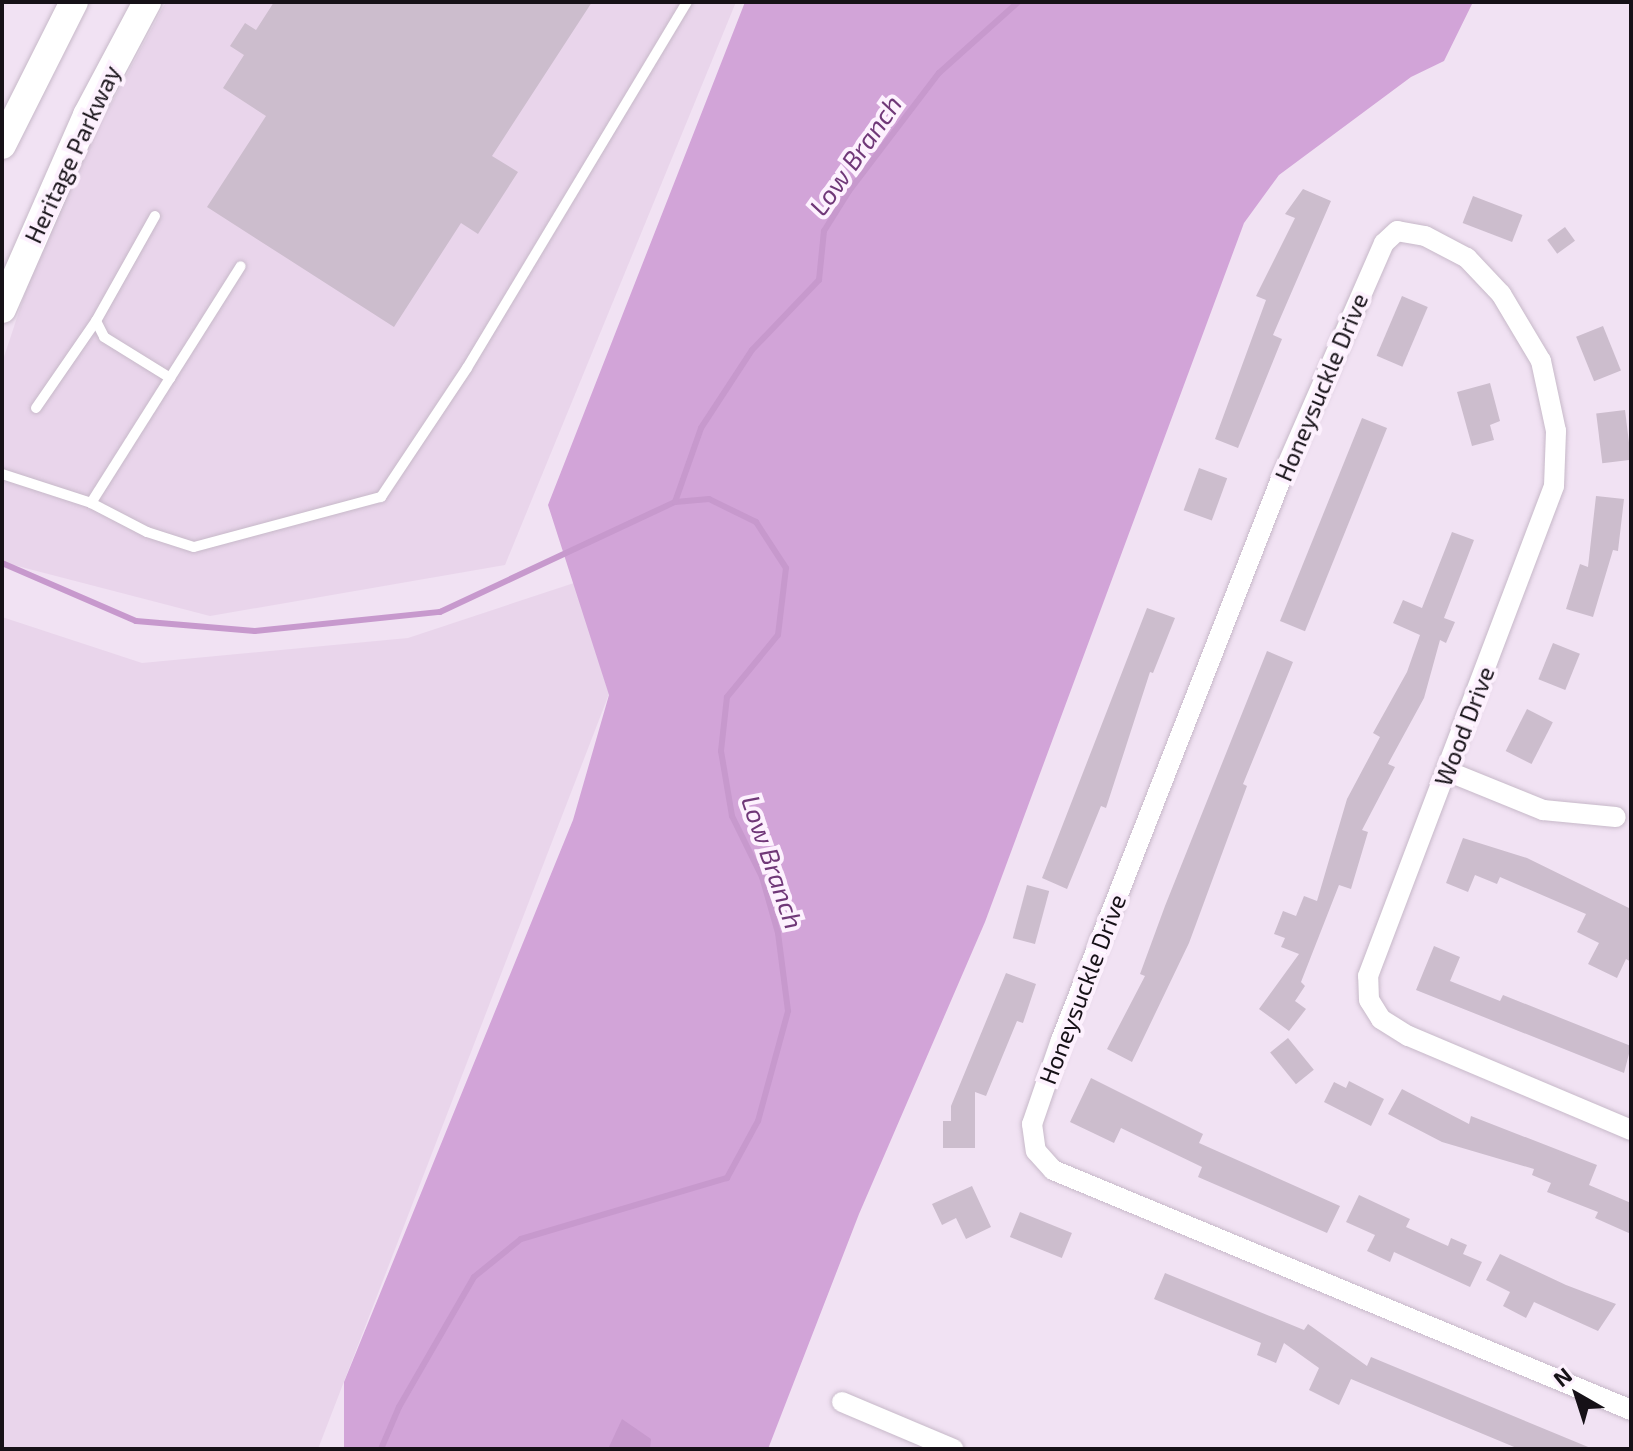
<!DOCTYPE html>
<style>
body{margin:0}
#map{position:relative;width:1633px;height:1451px;overflow:hidden;background:#f1e2f3;font-family:"Exo 2",sans-serif}
div>[style]{position:absolute}
[style*='--x']{left:calc(var(--x)*1px);top:calc(var(--y)*1px);width:calc(var(--w)*1px);rotate:calc(var(--a)*1deg)}
.built>*{inset:0;background:#e9d5eb}
.forest>*{inset:0;background:#d2a4d8}
.water>*{inset:0;background:#c799cd}
.stream>*{height:6px;margin:-3px;padding:0 3px;transform-origin:3px;border-radius:3px;background:#c799cd}
.building>*{inset:0;background:#ccbdcd;transform-origin:0 0}
.roads{filter:drop-shadow(0 0 2px #c7b9c9) drop-shadow(0 0 2px #c7b9c9)}
.lane>*{height:10px;margin:-5px;padding:0 5px;transform-origin:5px;border-radius:5px;background:#fff}
.street>*{height:20px;margin:-10px;padding:0 10px;transform-origin:10px;border-radius:10px;background:#fff}
.secondary>*{height:28px;margin:-14px;padding:0 14px;transform-origin:14px;border-radius:14px;background:#fff}
span{translate:-50% -50%;white-space:nowrap;text-align:center;line-height:1.15;-webkit-text-stroke:8px #fdf1fe;paint-order:stroke}
.street-label{font-size:24px;color:#161117}
.water-label{font-size:26px;color:#703878;font-style:italic}
.frame{position:absolute;inset:0;border:4px solid #161117;pointer-events:none}
.north{position:absolute;left:1537px;top:1355px;width:80px;height:80px;-webkit-text-stroke:6px #fdf1fe;paint-order:stroke;rotate:321deg;font-size:22px;font-weight:700;line-height:32px;text-align:center;color:#161117}
.north::after{content:'';display:block;margin:auto;width:28px;height:36px;background:#161117;clip-path:polygon(50% 0,100% 100%,50% 72%,0 100%)}
</style>
<div id="map">
<div class="built">
<i style="clip-path:polygon(166px 2px,736px 2px,505px 565px,210px 616px,2px 562px,2px 363px,50px 218px)"></i>
<i style="clip-path:polygon(574px 583px,609px 694px,318px 1449px,2px 1449px,2px 617px,142px 663px,408px 638px)"></i>
</div>
<div class="forest">
<i style="clip-path:polygon(745px 2px,1473px 2px,1444px 61px,1411px 77px,1279px 175px,1244px 223px,985px 922px,859px 1214px,768px 1449px,344px 1449px,344px 1382px,573px 820px,609px 695px,548px 505px)"></i>
</div>
<div class="water">
<i style="clip-path:polygon(622px 1419px,651px 1439px,650px 1449px,608px 1449px)"></i>
</div>
<div class="stream">
<i style="--x:2;--y:563;--w:146;--a:23.4"></i>
<i style="--x:136;--y:621;--w:119;--a:4.8"></i>
<i style="--x:255;--y:631;--w:186;--a:-5.9"></i>
<i style="--x:440;--y:612;--w:259;--a:-25.1"></i>
<i style="--x:381;--y:1449;--w:46;--a:-66.8"></i>
<i style="--x:399;--y:1407;--w:150;--a:-60"></i>
<i style="--x:474;--y:1277;--w:60;--a:-39"></i>
<i style="--x:521;--y:1239;--w:215;--a:-16.5"></i>
<i style="--x:727;--y:1178;--w:65;--a:-61.5"></i>
<i style="--x:758;--y:1121;--w:114;--a:-74.7"></i>
<i style="--x:788;--y:1011;--w:79;--a:-97.3"></i>
<i style="--x:778;--y:933;--w:58;--a:-105.9"></i>
<i style="--x:762;--y:877;--w:68;--a:-116.2"></i>
<i style="--x:732;--y:816;--w:66;--a:-99.6"></i>
<i style="--x:721;--y:751;--w:54;--a:-83.7"></i>
<i style="--x:727;--y:697;--w:80;--a:-50.6"></i>
<i style="--x:778;--y:635;--w:67;--a:-83.2"></i>
<i style="--x:786;--y:568;--w:55;--a:-123.1"></i>
<i style="--x:756;--y:522;--w:52;--a:-153.9"></i>
<i style="--x:709;--y:499;--w:34;--a:175"></i>
<i style="--x:675;--y:502;--w:78;--a:-70.6"></i>
<i style="--x:701;--y:428;--w:93;--a:-56.8"></i>
<i style="--x:752;--y:350;--w:97;--a:-46.3"></i>
<i style="--x:819;--y:280;--w:49;--a:-84.2"></i>
<i style="--x:824;--y:231;--w:47;--a:-58"></i>
<i style="--x:849;--y:191;--w:148;--a:-52.7"></i>
<i style="--x:939;--y:73;--w:106;--a:-41.9"></i>
</div>
<div class="building">
<i style="clip-path:polygon(274px 2px,592px 2px,492px 156px,518px 172px,478px 234px,461px 223px,394px 327px,207px 207px,266px 116px,223px 88px,244px 55px,230px 46px,245px 23px,256px 30px)"></i>
<i style="clip-path:polygon(1303px 189px,1331px 201px,1273px 335px,1282px 339px,1238px 448px,1215px 439px,1266px 300px,1256px 296px,1295px 218px,1285px 214px)"></i>
<i style="left:1473px;top:196px;width:53px;height:29px;rotate:21deg"></i>
<i style="left:1565px;top:227px;width:17px;height:22px;rotate:54deg"></i>
<i style="left:1402px;top:296px;width:28px;height:65px;rotate:23deg"></i>
<i style="left:1603px;top:326px;width:48px;height:29px;rotate:68deg"></i>
<i style="clip-path:polygon(1490px 383px,1500px 421px,1490px 425px,1494px 440px,1472px 446px,1457px 392px)"></i>
<i style="left:1625px;top:410px;width:50px;height:29px;rotate:83deg"></i>
<i style="left:1362px;top:418px;width:27px;height:219px;rotate:22deg"></i>
<i style="left:1199px;top:468px;width:30px;height:45px;rotate:20deg"></i>
<i style="clip-path:polygon(1596px 496px,1624px 499px,1618px 551px,1613px 550px,1593px 617px,1566px 609px,1580px 564px,1588px 567px)"></i>
<i style="clip-path:polygon(1452px 532px,1474px 540px,1444px 618px,1455px 622px,1446px 643px,1440px 640px,1424px 698px,1388px 764px,1395px 767px,1362px 830px,1368px 832px,1351px 889px,1339px 885px,1301px 982px,1305px 986px,1295px 1001px,1306px 1009px,1289px 1031px,1259px 1009px,1299px 954px,1281px 947px,1285px 938px,1274px 934px,1283px 911px,1296px 916px,1304px 896px,1317px 901px,1347px 799px,1380px 737px,1373px 733px,1407px 672px,1420px 635px,1393px 623px,1403px 600px,1422px 608px)"></i>
<i style="clip-path:polygon(1147px 608px,1175px 618px,1153px 673px,1150px 672px,1106px 808px,1101px 806px,1067px 889px,1042px 878px)"></i>
<i style="left:1553px;top:643px;width:29px;height:39px;rotate:22deg"></i>
<i style="clip-path:polygon(1267px 651px,1293px 662px,1243px 784px,1247px 786px,1189px 943px,1132px 1062px,1107px 1049px,1145px 976px,1140px 974px,1165px 906px)"></i>
<i style="left:1527px;top:709px;width:29px;height:47px;rotate:27deg"></i>
<i style="clip-path:polygon(1463px 838px,1527px 858px,1631px 909px,1631px 962px,1626px 959px,1617px 978px,1588px 964px,1599px 943px,1577px 932px,1586px 914px,1500px 877px,1497px 884px,1475px 875px,1468px 892px,1446px 883px)"></i>
<i style="left:1027px;top:885px;width:23px;height:55px;rotate:15deg"></i>
<i style="clip-path:polygon(1434px 946px,1460px 957px,1450px 981px,1500px 1001px,1503px 995px,1631px 1046px,1624px 1073px,1416px 990px)"></i>
<i style="clip-path:polygon(1006px 973px,1036px 984px,1023px 1023px,1017px 1021px,986px 1096px,975px 1092px,975px 1148px,943px 1148px,943px 1121px,951px 1121px,951px 1106px)"></i>
<i style="left:1288px;top:1038px;width:41px;height:23px;rotate:51deg"></i>
<i style="clip-path:polygon(1091px 1078px,1203px 1134px,1199px 1143px,1340px 1206px,1327px 1233px,1198px 1177px,1202px 1167px,1121px 1128px,1114px 1143px,1070px 1122px)"></i>
<i style="clip-path:polygon(1349px 1081px,1384px 1099px,1371px 1126px,1324px 1102px,1334px 1082px,1346px 1088px)"></i>
<i style="clip-path:polygon(1402px 1089px,1469px 1124px,1471px 1116px,1597px 1165px,1589px 1185px,1631px 1203px,1631px 1234px,1595px 1218px,1598px 1212px,1547px 1192px,1551px 1183px,1532px 1175px,1534px 1169px,1442px 1142px,1388px 1114px)"></i>
<i style="clip-path:polygon(972px 1186px,991px 1227px,966px 1239px,956px 1218px,942px 1225px,932px 1204px)"></i>
<i style="clip-path:polygon(1359px 1195px,1410px 1219px,1406px 1227px,1448px 1246px,1451px 1238px,1467px 1245px,1463px 1254px,1482px 1262px,1470px 1287px,1394px 1252px,1390px 1262px,1367px 1251px,1375px 1235px,1346px 1222px)"></i>
<i style="left:1020px;top:1212px;width:56px;height:27px;rotate:22deg"></i>
<i style="clip-path:polygon(1500px 1254px,1566px 1285px,1616px 1304px,1598px 1331px,1534px 1302px,1526px 1318px,1503px 1306px,1510px 1292px,1486px 1280px)"></i>
<i style="clip-path:polygon(1165px 1273px,1304px 1330px,1308px 1324px,1367px 1366px,1371px 1357px,1593px 1449px,1519px 1449px,1351px 1379px,1339px 1405px,1309px 1390px,1319px 1368px,1284px 1343px,1276px 1363px,1257px 1355px,1261px 1343px,1154px 1299px)"></i>
</div>
<div class="roads">
<div class="lane">
<i style="--x:155;--y:216;--w:120;--a:119.3"></i>
<i style="--x:96;--y:321;--w:18;--a:63"></i>
<i style="--x:104;--y:337;--w:78;--a:31.8"></i>
<i style="--x:36;--y:408;--w:106;--a:-55.4"></i>
<i style="--x:2;--y:474;--w:94;--a:18"></i>
<i style="--x:91;--y:503;--w:63;--a:27.4"></i>
<i style="--x:147;--y:532;--w:49;--a:17.7"></i>
<i style="--x:194;--y:547;--w:194;--a:-15"></i>
<i style="--x:381;--y:497;--w:155;--a:-56.3"></i>
<i style="--x:467;--y:368;--w:427;--a:-59"></i>
<i style="--x:91;--y:503;--w:280;--a:-57.7"></i>
</div>
<div class="street">
<i style="--x:1447;--y:771;--w:104;--a:22.1"></i>
<i style="--x:1543;--y:810;--w:73;--a:5.5"></i>
<i style="--x:1631;--y:1130;--w:242;--a:-157.1"></i>
<i style="--x:1408;--y:1036;--w:32;--a:-148"></i>
<i style="--x:1381;--y:1019;--w:22;--a:-122"></i>
<i style="--x:1369;--y:1000;--w:24;--a:-92"></i>
<i style="--x:1368;--y:976;--w:524;--a:-69.21"></i>
<i style="--x:1554;--y:486;--w:55;--a:-87.9"></i>
<i style="--x:1556;--y:431;--w:72;--a:-102.1"></i>
<i style="--x:1541;--y:361;--w:78;--a:-120.8"></i>
<i style="--x:1501;--y:294;--w:50;--a:-133.4"></i>
<i style="--x:1467;--y:258;--w:47;--a:-152.4"></i>
<i style="--x:1425;--y:236;--w:28;--a:-170"></i>
<i style="--x:1397;--y:231;--w:18;--a:137"></i>
<i style="--x:1384;--y:243;--w:257;--a:113.6"></i>
<i style="--x:1281;--y:479;--w:603;--a:111.41"></i>
<i style="--x:1061;--y:1040;--w:89;--a:109"></i>
<i style="--x:1032;--y:1124;--w:27;--a:82"></i>
<i style="--x:1036;--y:1151;--w:25;--a:48"></i>
<i style="--x:1053;--y:1170;--w:626;--a:22.55"></i>
<i style="--x:842;--y:1402;--w:121;--a:22.9"></i>
</div>
<div class="secondary">
<i style="--x:2;--y:145;--w:160;--a:-63.3"></i>
<i style="--x:2;--y:309;--w:212;--a:-66.3"></i>
<i style="--x:87;--y:115;--w:128;--a:-62"></i>
</div>
</div>
<div class="street-label">
<span style="left:72px;top:154px;rotate:-65deg">Heritage Parkway</span>
<span style="left:1321px;top:387px;rotate:-67deg">Honeysuckle Drive</span>
<span style="left:1464px;top:726px;rotate:-69deg">Wood Drive</span>
<span style="left:1082px;top:989px;rotate:-69deg">Honeysuckle Drive</span>
</div>
<div class="water-label">
<span style="left:855px;top:155px;rotate:-55deg">Low Branch</span>
<span style="left:773px;top:862px;rotate:71deg">Low Branch</span>
</div>
<div class="frame"></div>
<div class="north">N</div>
</div>
